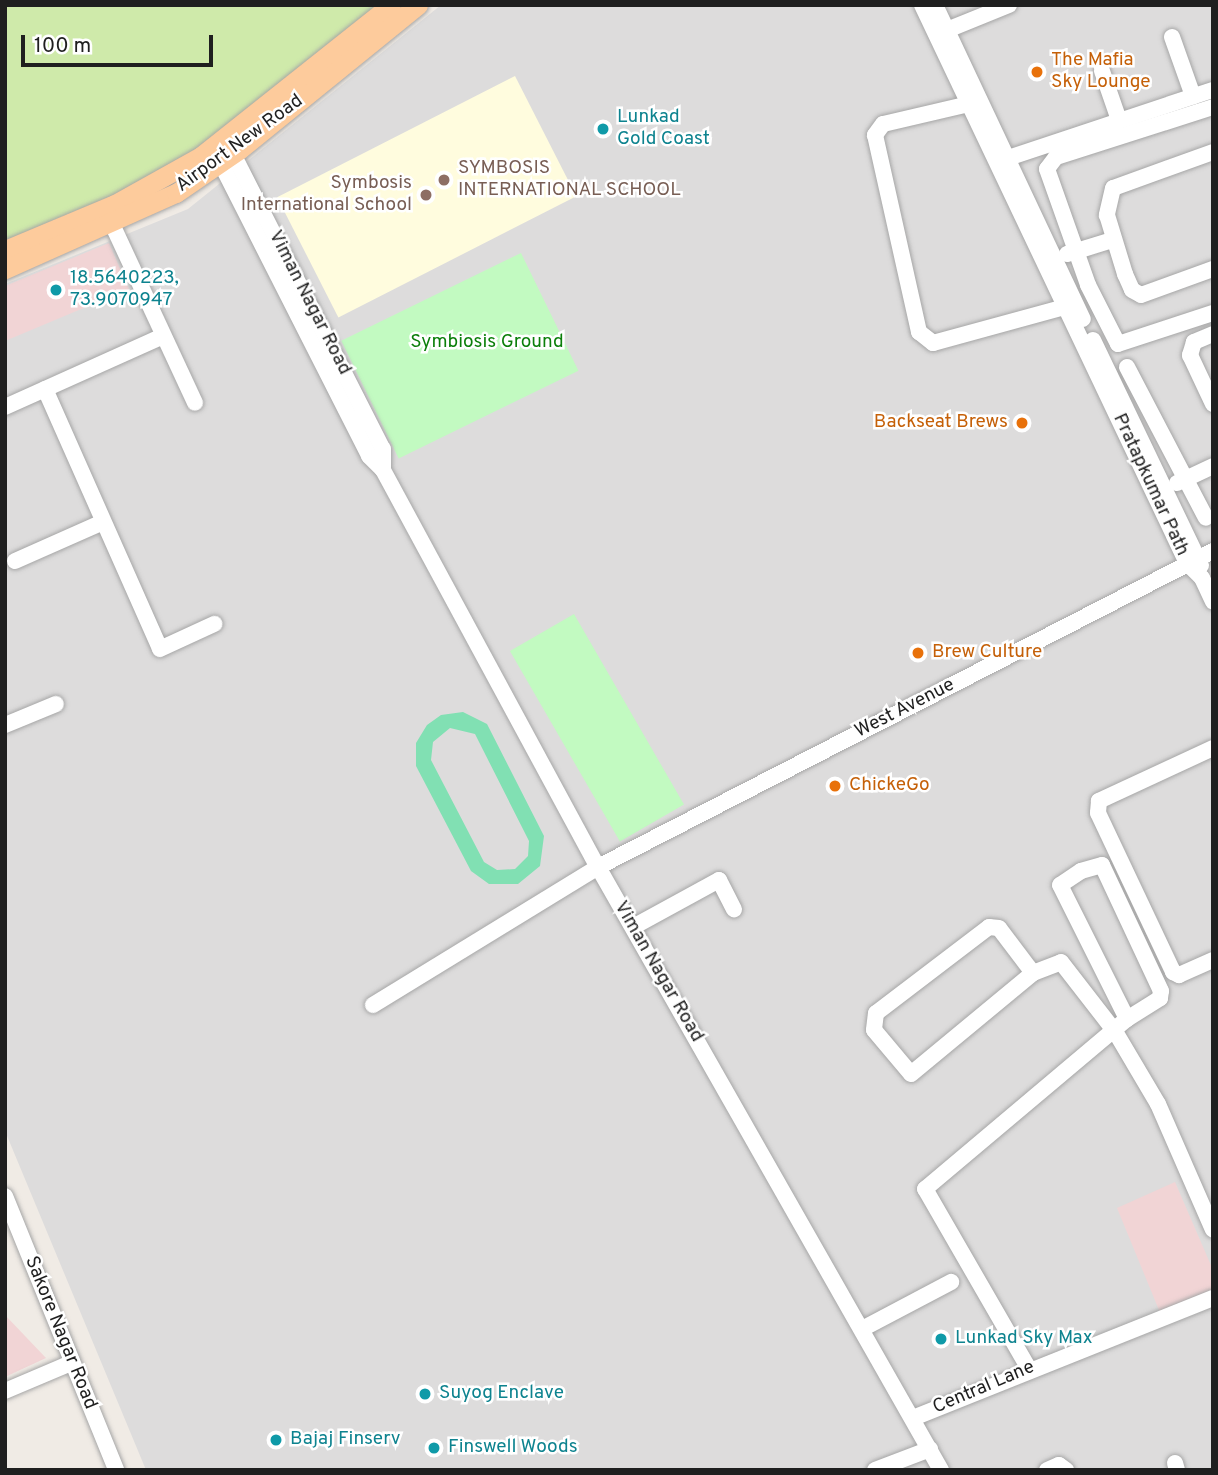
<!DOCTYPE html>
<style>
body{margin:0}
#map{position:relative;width:1218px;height:1475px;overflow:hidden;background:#f0ebe5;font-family:Overpass,sans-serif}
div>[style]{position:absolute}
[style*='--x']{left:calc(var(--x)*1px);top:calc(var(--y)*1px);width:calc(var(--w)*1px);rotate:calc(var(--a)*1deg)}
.residential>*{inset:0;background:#dddcdc}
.commercial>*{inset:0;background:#f1d4d5}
.education>*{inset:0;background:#fffcde;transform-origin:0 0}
.grass>*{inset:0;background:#cfeaaa}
.park>*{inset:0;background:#c2fac1;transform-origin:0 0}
.pitch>*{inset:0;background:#81e0b3}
.roads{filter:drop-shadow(0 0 2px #a6a6a6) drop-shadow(0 0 2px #a6a6a6)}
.minor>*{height:16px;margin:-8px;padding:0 8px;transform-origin:8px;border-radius:8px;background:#fff}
.major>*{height:19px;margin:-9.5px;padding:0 9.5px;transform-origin:9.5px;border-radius:9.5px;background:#fdcb9c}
.dots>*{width:19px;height:19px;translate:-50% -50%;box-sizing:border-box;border:4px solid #fff;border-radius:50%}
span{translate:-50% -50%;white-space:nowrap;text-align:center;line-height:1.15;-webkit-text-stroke:5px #fff;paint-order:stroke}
.food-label{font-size:19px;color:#c56008}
.left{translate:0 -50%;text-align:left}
.right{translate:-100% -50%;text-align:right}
.culture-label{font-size:19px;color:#0d838f}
.street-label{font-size:19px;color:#1f1f1f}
.education-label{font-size:19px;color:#785e54}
.park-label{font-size:19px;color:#0b7f0a}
.frame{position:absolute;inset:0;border:7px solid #1f1f1f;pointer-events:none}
.scale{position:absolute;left:21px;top:35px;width:192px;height:32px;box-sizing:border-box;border:4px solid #1f1f1f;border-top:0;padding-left:9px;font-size:21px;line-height:24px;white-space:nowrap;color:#1f1f1f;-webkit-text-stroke:5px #fff;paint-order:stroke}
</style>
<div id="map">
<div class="residential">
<i style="clip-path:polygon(441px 5px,1213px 5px,1213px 1470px,146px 1470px,5px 1131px,5px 284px,188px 209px)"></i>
</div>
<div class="commercial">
<i style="clip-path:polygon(109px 243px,129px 289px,5px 341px,5px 286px)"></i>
<i style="clip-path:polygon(1175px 1182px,1213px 1270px,1213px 1294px,1161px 1315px,1117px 1208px)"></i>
<i style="clip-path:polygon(5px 1315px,46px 1358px,5px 1377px)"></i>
</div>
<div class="education">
<i style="left:515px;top:76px;width:135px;height:267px;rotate:63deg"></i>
</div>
<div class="grass">
<i style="clip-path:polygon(5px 5px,380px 5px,196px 153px,133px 189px,5px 242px)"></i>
</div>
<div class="park">
<i style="left:521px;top:253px;width:131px;height:200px;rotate:64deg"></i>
<i style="left:574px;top:614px;width:220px;height:74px;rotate:60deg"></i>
</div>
<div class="pitch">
<i style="clip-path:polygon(evenodd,463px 712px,487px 724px,544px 836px,540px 866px,518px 884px,489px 884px,471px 871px,416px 766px,416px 743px,427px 725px,441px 715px,463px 712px,450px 728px,475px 734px,529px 841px,528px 856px,515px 869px,497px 870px,484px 862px,431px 760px,433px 742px,450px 728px)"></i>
</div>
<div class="roads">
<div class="minor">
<i style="--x:922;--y:5;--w:618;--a:64.6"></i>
<i style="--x:1187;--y:563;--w:21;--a:45"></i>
<i style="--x:1202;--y:578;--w:26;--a:65"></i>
<i style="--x:935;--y:5;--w:347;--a:64.8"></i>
<i style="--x:947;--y:30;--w:67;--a:-22"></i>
<i style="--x:1172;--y:37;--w:63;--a:70.4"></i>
<i style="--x:1102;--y:71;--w:52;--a:70.9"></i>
<i style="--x:969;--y:104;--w:88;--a:166.9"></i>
<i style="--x:883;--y:124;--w:14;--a:126"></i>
<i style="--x:875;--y:135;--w:202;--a:77.4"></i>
<i style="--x:919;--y:332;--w:18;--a:38"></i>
<i style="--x:933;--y:343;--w:137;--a:-15.3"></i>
<i style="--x:1213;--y:107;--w:165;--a:162.3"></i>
<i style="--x:1056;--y:157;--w:15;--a:127"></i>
<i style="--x:1047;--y:169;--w:123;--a:70.5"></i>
<i style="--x:1088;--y:285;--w:66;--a:63"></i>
<i style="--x:1118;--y:344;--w:100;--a:-18.1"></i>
<i style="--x:228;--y:144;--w:342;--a:63.1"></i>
<i style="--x:383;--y:449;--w:21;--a:90"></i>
<i style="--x:215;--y:152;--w:341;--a:63.1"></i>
<i style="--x:369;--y:456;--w:20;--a:45"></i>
<i style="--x:383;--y:470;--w:451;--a:61.6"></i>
<i style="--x:598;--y:867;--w:694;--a:60.37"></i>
<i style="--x:1213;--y:152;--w:106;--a:160.2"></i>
<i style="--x:1113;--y:188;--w:28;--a:103"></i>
<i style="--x:1107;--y:215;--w:62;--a:73"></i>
<i style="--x:1125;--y:274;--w:17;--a:66"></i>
<i style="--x:1132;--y:290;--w:10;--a:29"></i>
<i style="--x:1141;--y:295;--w:77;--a:-19.9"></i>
<i style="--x:999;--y:161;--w:225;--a:-18.4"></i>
<i style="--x:112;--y:224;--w:197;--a:65.1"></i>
<i style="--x:1067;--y:254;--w:47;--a:-17.3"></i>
<i style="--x:1213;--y:334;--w:21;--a:157"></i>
<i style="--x:1194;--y:342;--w:14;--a:107"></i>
<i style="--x:1190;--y:355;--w:54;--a:64.9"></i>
<i style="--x:1093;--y:340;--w:250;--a:64.4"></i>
<i style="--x:1127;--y:367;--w:170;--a:62.4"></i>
<i style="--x:45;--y:389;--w:284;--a:66.1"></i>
<i style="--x:160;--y:649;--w:60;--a:-24.8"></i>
<i style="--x:5;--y:407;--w:173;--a:-24.2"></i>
<i style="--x:1177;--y:483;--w:40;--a:-25"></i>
<i style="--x:15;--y:561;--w:96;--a:-23.9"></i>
<i style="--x:5;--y:725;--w:55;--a:-22.4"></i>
<i style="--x:1213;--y:748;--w:126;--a:155.1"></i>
<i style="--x:1099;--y:801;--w:12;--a:95"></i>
<i style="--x:1098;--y:813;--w:176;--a:64.7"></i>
<i style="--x:1173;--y:972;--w:7;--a:27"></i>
<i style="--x:1179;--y:975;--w:37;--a:-24"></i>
<i style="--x:633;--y:927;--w:98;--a:-28.7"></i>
<i style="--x:719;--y:880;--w:33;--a:63"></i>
<i style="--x:1033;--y:973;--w:56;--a:-127.1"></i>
<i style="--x:999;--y:928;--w:10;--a:-174"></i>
<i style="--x:989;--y:927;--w:142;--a:142.7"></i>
<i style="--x:876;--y:1013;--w:17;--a:97"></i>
<i style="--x:874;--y:1030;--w:57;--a:49.9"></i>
<i style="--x:911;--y:1074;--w:158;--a:-39.6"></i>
<i style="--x:1033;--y:973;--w:30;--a:-21"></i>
<i style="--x:1061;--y:962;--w:90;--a:52.2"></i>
<i style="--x:1116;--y:1033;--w:82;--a:59.4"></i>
<i style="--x:1158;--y:1104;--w:137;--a:66.4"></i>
<i style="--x:373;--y:1005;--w:264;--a:-31.5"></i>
<i style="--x:598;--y:867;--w:691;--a:-27.2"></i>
<i style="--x:5;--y:1196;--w:296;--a:67.9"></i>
<i style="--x:862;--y:1329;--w:101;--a:-27.8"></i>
<i style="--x:1029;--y:1369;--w:208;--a:-120"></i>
<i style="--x:925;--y:1189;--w:264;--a:-40.1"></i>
<i style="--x:1127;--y:1019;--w:39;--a:-32"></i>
<i style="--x:1160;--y:998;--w:7;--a:-82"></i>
<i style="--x:1161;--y:991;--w:139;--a:-115.1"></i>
<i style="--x:1102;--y:865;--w:22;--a:164"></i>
<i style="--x:1081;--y:871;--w:25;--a:146"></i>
<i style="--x:1060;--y:885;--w:150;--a:63.4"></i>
<i style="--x:5;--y:1391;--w:72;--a:-23"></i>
<i style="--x:913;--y:1418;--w:323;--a:-21.8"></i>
<i style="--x:1175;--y:1463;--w:7;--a:74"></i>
<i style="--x:875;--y:1470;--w:59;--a:-20.9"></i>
<i style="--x:1047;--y:1470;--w:13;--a:-23"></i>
<i style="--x:1059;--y:1465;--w:9;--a:36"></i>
</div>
<div class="major">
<i style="--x:5;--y:250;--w:119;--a:-22.7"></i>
<i style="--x:115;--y:204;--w:98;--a:-29.2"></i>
<i style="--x:201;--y:156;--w:243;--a:-38.5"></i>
<i style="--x:5;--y:269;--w:187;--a:-24"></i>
<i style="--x:176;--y:193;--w:78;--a:-34.5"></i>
<i style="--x:240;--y:149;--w:229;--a:-39"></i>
</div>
</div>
<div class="dots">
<i style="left:1037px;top:72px;background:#e8710a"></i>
<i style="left:603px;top:129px;background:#0f9aa8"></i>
<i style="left:444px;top:180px;background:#8d6e63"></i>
<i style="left:426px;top:195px;background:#8d6e63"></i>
<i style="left:56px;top:290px;background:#0f9aa8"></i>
<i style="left:1022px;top:423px;background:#e8710a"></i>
<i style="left:918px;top:653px;background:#e8710a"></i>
<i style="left:835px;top:786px;background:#e8710a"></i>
<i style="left:941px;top:1339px;background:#0f9aa8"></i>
<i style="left:425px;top:1394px;background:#0f9aa8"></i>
<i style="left:276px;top:1440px;background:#0f9aa8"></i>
<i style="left:434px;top:1448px;background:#0f9aa8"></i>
</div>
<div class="food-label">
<span class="left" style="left:1051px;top:72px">The Mafia<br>Sky Lounge</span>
<span class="right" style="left:1008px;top:423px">Backseat Brews</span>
<span class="left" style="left:932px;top:653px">Brew Culture</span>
<span class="left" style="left:849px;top:786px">ChickeGo</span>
</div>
<div class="culture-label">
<span class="left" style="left:617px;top:129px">Lunkad<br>Gold Coast</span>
<span class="left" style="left:70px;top:290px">18.5640223,<br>73.9070947</span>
<span class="left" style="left:955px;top:1339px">Lunkad Sky Max</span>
<span class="left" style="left:439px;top:1394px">Suyog Enclave</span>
<span class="left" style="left:290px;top:1440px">Bajaj Finserv</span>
<span class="left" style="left:448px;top:1448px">Finswell Woods</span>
</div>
<div class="street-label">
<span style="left:240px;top:144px;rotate:-36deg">Airport New Road</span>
<span style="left:309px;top:303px;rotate:63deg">Viman Nagar Road</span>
<span style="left:1150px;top:485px;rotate:65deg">Pratapkumar Path</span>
<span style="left:905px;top:709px;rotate:-27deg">West Avenue</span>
<span style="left:658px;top:972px;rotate:60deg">Viman Nagar Road</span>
<span style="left:60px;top:1333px;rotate:68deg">Sakore Nagar Road</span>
<span style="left:984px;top:1388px;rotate:-23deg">Central Lane</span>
</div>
<div class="education-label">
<span class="left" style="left:458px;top:180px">SYMBOSIS<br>INTERNATIONAL SCHOOL</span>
<span class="right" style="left:412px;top:195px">Symbosis<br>International School</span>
</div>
<div class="park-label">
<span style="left:487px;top:343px">Symbiosis Ground</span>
</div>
<div class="frame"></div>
<div class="scale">100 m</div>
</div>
